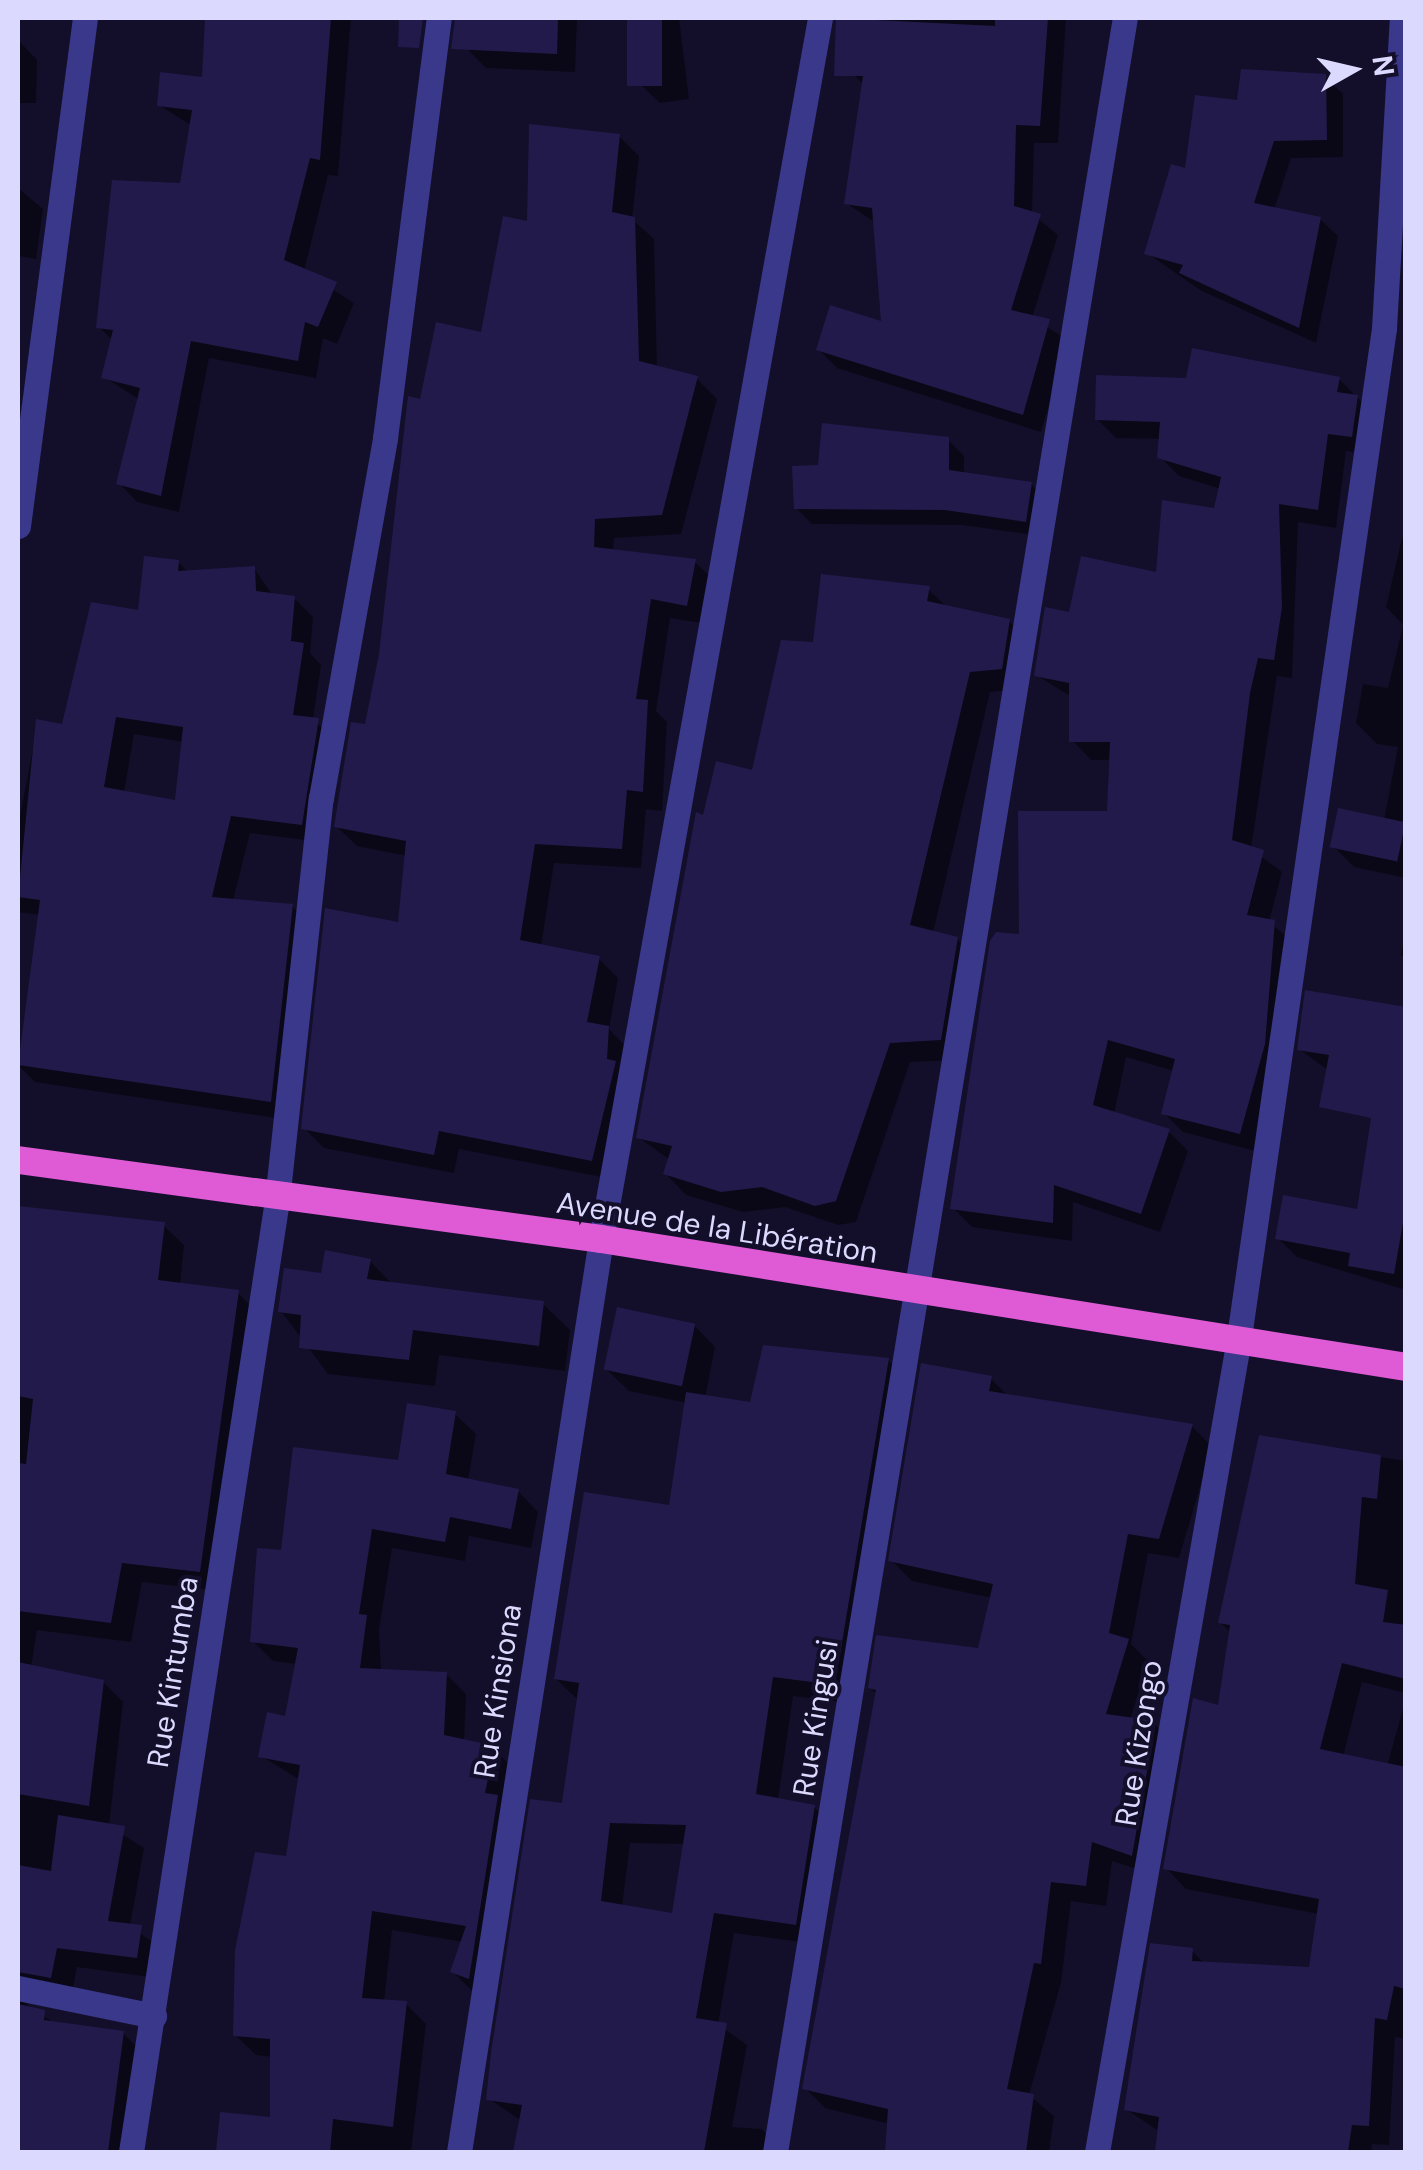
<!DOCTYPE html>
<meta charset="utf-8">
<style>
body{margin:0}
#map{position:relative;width:1423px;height:2170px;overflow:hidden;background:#130f2a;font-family:"DM Sans",sans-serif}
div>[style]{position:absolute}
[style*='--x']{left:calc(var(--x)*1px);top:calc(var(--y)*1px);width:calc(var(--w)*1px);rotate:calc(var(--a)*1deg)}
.shadow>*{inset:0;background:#0007}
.building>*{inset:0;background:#231a4c;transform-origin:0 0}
.minor>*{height:25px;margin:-12.5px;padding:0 12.5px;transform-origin:12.5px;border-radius:12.5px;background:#39388b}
.trunk>*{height:28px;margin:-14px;padding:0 14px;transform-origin:14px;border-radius:14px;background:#df5ad5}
span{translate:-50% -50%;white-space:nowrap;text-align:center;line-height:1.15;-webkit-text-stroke:8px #130f2a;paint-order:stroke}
.street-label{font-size:30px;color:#dcd9ff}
.frame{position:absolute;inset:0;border:20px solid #dcd9ff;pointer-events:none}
.north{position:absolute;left:1303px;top:20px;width:100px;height:100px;-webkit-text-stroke:8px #130f2a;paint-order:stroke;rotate:82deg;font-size:28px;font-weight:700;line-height:40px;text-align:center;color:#dcd9ff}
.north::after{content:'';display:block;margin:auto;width:35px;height:45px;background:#dcd9ff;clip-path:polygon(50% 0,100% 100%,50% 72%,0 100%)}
</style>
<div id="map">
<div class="shadow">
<i style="clip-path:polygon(208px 18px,351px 18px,338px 176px,328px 175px,304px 271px,354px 303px,337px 344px,323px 338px,316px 378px,209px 358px,179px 512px,137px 502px,119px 483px,140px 400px,104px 377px,113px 341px,99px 327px,182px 185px,192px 126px,159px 105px,205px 79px)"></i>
<i style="clip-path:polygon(467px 18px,577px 18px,575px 72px,486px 68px,467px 49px)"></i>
<i style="clip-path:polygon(630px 18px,679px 18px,689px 99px,660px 103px,640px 84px)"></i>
<i style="clip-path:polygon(856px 18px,1066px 18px,1058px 143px,1034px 143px,1032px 214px,1058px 235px,1032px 318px,1068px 340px,1041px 432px,837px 368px,819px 350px,884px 324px,876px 223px,846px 203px,864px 85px,854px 75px)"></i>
<i style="clip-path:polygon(18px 40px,37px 60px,36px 103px,18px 103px)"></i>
<i style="clip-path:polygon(1325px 77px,1343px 94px,1343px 157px,1291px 158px,1274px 210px,1320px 219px,1338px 236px,1316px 343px,1200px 290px,1147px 253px,1187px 171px,1240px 103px)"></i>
<i style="clip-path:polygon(619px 136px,639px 156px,632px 219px,654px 239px,657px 369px,697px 379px,717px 399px,681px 534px,614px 538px,613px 552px,695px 562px,715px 581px,707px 624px,670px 618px,656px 711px,667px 722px,662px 811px,646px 809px,641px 868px,554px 863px,541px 947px,598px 958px,618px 978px,609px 1029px,628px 1049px,612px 1179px,459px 1149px,454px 1173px,324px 1148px,304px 1128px,400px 925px,407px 856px,357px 846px,337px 827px,367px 727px,422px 402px,483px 335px,529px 224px)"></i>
<i style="clip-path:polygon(18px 188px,43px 209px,36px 259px,19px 256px,18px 297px)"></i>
<i style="clip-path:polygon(1339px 379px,1376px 416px,1370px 455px,1346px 451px,1336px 528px,1298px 522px,1292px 678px,1277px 676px,1251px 849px,1282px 872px,1269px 922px,1293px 942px,1259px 1152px,1183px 1132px,1164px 1113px,1174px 1071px,1126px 1057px,1114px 1114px,1169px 1132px,1188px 1151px,1160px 1232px,1073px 1202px,1072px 1241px,972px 1227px,953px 1208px,1021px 937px,1109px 813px,1112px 760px,1091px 760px,1072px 740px,1072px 697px,1036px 675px,1071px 615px,1158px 575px,1216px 511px,1221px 489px,1179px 476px,1160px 457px,1161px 439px,1116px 438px,1097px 419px)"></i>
<i style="clip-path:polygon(948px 440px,964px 456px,964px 475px,1031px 484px,1047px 500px,1041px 536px,962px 525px,812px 524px,796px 508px,820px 467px)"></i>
<i style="clip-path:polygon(1402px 538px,1406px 538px,1406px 878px,1354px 867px,1333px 846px,1384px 820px,1398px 747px,1377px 744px,1356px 723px,1363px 684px,1388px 688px,1403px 625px,1386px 607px)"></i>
<i style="clip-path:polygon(evenodd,178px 562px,188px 572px,254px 568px,273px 596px,294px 598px,313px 617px,310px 653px,321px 665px,313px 720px,336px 739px,320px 842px,250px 833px,233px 901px,292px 906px,311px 925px,289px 1120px,35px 1082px,18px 1065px,40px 915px,18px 912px,18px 827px,38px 722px,64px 727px,178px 562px,134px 734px,184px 742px,177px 803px,124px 793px,134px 734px)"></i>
<i style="clip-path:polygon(928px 589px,948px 608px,1009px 621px,1030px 642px,1022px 689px,990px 692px,933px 933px,957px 939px,978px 960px,961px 1060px,910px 1062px,856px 1222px,838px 1225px,785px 1207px,743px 1212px,686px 1195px,666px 1174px,670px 1160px,638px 1137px,705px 818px,754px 773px,815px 645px)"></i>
<i style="clip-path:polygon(1406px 929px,1406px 959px,1401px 955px)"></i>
<i style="clip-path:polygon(1406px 1013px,1329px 1071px,1299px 1049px)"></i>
<i style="clip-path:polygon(1406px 1169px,1406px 1290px,1297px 1257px,1278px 1238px,1359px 1212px)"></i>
<i style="clip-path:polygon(18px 1209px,163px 1225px,184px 1245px,180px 1286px,238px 1293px,258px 1313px,220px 1591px,142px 1582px,131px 1642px,37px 1630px,31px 1668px,103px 1682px,123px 1702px,109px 1826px,144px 1848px,130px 1926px,161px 1948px,157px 1978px,77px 1967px,71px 1997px,34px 1992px,27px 2005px,56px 2024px,123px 2033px,143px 2053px,131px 2152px,18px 2152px)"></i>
<i style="clip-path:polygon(370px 1261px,393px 1285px,543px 1304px,570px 1330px,565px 1371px,439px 1355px,435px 1386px,328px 1374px,281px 1311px,322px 1276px)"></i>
<i style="clip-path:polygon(evenodd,694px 1325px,715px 1347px,705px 1398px,752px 1405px,888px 1360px,908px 1381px,855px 1704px,793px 1696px,778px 1800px,814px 1807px,835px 1828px,816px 1944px,734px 1933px,718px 2024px,747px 2045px,732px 2127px,762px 2129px,782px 2152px,518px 2152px,522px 2121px,489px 2099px,564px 1806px,577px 1699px,556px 1679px,671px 1508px,687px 1403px,629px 1391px,607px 1370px,694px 1325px,630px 1843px,686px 1844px,674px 1916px,622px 1907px,630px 1843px)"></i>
<i style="clip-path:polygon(990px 1378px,1009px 1397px,1192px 1426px,1212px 1447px,1179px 1558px,1148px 1553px,1131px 1644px,1148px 1661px,1130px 1720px,1154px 1724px,1175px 1744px,1152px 1874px,1112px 1861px,1106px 1906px,1071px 1901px,1061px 1983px,1029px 2095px,1054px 2116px,1049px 2152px,888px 2152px,890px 2124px,825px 2108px,805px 2088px,878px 1695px,870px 1688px,980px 1651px,992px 1598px,912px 1581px,891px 1560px)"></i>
<i style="clip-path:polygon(455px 1414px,476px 1434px,468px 1481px,518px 1491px,538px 1512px,531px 1548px,469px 1536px,465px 1561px,392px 1548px,379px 1630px,381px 1671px,446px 1674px,466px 1694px,464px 1742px,493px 1748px,514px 1769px,473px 1992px,453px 1972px,463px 1942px,392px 1930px,384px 2002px,406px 2004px,426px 2024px,411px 2152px,219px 2152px,222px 2114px,273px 2120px,273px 2057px,256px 2055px,235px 2035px,289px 1859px,300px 1780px,261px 1756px,287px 1719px,297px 1664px,273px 1661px,253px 1641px,283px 1553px)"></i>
<i style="clip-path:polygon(1261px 1438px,1406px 1461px,1406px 1693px,1362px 1682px,1343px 1757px,1387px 1766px,1406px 1698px,1406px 2039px,1395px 2037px,1389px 2145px,1372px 2144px,1371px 2152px,1157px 2152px,1160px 2132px,1126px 2109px,1192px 1951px,1205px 1964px,1311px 1970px,1319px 1914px,1186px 1889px,1166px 1868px,1220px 1708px,1231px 1633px,1221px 1623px)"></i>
</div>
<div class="building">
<i style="clip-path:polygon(205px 18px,331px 18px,320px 160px,310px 158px,284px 260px,337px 282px,318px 327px,305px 322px,298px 361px,191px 341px,161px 496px,116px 484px,140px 388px,101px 378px,113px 330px,96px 328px,112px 180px,180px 183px,192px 110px,157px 106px,160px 72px,202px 77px)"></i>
<i style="clip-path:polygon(399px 18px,423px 18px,419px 48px,398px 47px)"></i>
<i style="clip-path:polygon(455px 18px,558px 18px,557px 54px,451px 49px)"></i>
<i style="left:627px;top:18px;width:35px;height:68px"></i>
<i style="clip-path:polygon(836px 18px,995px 26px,995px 18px,1048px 18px,1040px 126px,1016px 125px,1014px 206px,1041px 214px,1011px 310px,1050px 319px,1023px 415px,816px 350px,830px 305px,881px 321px,872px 208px,844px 204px,863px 76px,834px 76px)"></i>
<i style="clip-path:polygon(1241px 69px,1326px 74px,1327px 140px,1274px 141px,1254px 203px,1321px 217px,1299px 328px,1179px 273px,1183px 265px,1144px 254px,1171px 164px,1185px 168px,1195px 95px,1237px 100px)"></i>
<i style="clip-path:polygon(529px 124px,620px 134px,612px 212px,635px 217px,639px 361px,698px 376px,662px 515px,595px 519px,594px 547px,696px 559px,687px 606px,651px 599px,636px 699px,648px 700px,643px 792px,627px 790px,622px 849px,535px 844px,520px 940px,600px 956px,587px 1022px,609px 1026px,607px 1059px,616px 1061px,592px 1161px,439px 1131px,434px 1155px,301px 1129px,325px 908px,398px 922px,406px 841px,334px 827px,351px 722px,365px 724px,379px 654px,408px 396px,420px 399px,436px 322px,481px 332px,503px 216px,527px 221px)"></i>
<i style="clip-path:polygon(1192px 348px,1340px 377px,1337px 392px,1358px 395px,1352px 437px,1328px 434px,1318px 510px,1279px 504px,1282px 607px,1274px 660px,1258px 658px,1250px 693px,1232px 840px,1264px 850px,1247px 915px,1275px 920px,1265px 1044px,1240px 1134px,1161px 1114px,1175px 1059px,1108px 1040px,1093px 1105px,1170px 1129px,1141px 1214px,1054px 1185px,1053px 1223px,950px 1209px,990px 941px,996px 932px,1019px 934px,1018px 811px,1107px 811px,1110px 742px,1069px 742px,1069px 683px,1034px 676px,1045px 607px,1069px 612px,1081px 556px,1156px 572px,1162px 500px,1214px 508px,1221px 477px,1157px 458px,1160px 422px,1095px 420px,1096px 375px,1186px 378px)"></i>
<i style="clip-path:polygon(822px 423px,949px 437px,949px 470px,1032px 482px,1026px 522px,945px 510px,794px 509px,792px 466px,818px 465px)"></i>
<i style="clip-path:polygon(evenodd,144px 556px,179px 560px,178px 571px,255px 566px,256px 591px,295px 596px,291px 641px,304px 643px,293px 715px,319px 718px,302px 825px,231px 816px,212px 897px,293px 904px,271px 1102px,18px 1065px,40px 900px,18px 897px,36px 719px,62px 724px,91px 602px,138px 610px,144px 556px,116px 717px,183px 727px,175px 800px,104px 787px,116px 717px)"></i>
<i style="clip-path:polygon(821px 574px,930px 586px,927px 601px,1010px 619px,1002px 669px,970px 672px,910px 925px,958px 937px,941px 1040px,890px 1043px,836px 1201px,815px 1206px,762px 1187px,721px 1192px,663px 1174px,672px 1146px,636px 1138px,696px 812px,703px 815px,716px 761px,752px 770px,781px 640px,813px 642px)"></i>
<i style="left:1338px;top:808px;width:69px;height:40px;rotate:12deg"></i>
<i style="clip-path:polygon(1305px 990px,1406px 1007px,1406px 1206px,1394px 1274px,1348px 1266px,1350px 1253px,1275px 1239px,1283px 1195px,1357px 1209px,1371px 1118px,1319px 1107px,1329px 1055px,1297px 1050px)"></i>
<i style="clip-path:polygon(18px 1206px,165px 1222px,158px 1280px,239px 1290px,200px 1572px,122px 1563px,111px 1623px,18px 1611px,18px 1463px,26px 1464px,33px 1399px,18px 1396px)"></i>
<i style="clip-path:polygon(325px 1250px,371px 1259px,367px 1279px,544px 1301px,539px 1346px,413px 1330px,409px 1360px,299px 1348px,301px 1315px,278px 1312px,284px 1268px,321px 1273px)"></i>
<i style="left:617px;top:1307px;width:80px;height:64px;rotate:12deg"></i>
<i style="clip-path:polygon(evenodd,763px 1345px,889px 1358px,835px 1685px,773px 1677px,756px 1794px,815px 1805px,796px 1925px,714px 1913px,696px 2018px,727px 2023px,704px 2152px,513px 2152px,522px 2105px,486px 2100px,491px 2053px,530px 1799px,562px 1803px,579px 1683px,554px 1679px,584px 1492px,669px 1505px,686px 1392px,750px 1402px,763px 1345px,610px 1823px,686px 1825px,672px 1913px,601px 1901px,610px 1823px)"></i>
<i style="clip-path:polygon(921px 1363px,992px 1376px,989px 1391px,1193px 1424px,1159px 1539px,1128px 1534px,1109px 1633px,1129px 1639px,1106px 1714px,1156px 1721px,1132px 1856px,1092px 1842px,1086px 1886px,1051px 1882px,1041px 1964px,1034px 1963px,1007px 2089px,1034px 2094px,1026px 2152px,885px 2152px,888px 2109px,802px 2089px,876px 1690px,868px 1688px,876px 1635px,978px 1648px,993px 1584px,888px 1561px)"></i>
<i style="clip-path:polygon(407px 1403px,456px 1411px,446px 1474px,519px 1489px,511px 1529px,450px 1517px,445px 1542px,372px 1529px,359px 1614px,367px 1615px,360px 1668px,447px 1672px,444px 1735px,495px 1746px,485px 1793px,498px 1795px,469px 1979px,450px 1972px,466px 1926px,372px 1911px,362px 1998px,407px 2001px,393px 2127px,333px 2119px,330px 2152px,216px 2152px,220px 2112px,270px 2117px,270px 2039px,233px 2036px,235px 1950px,255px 1852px,286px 1856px,300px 1765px,258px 1757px,267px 1712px,285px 1716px,298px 1648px,250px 1642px,257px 1548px,281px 1550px,293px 1447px,398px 1460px)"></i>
<i style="clip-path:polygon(1259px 1435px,1381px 1455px,1377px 1499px,1362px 1497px,1355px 1584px,1388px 1590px,1383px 1622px,1406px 1625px,1406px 1679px,1342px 1663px,1320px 1749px,1406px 1767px,1406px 1989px,1394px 1986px,1387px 2020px,1375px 2018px,1369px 2126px,1352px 2125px,1348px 2152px,1155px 2152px,1159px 2117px,1124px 2110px,1150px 1943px,1193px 1948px,1192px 1961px,1309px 1967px,1319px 1899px,1163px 1869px,1193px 1698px,1218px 1705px,1230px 1625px,1218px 1623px)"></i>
<i style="clip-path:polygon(18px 1662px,104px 1680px,89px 1806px,18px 1794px)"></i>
<i style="clip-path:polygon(58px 1815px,125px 1826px,108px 1921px,142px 1925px,137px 1958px,57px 1948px,51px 1978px,18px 1972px,18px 1865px,51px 1871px)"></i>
<i style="clip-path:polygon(18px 2004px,45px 2010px,44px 2020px,124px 2031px,108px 2152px,18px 2152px)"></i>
</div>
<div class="minor">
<i style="--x:18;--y:526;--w:512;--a:-82.49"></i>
<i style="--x:18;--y:1988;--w:139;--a:11.6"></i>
<i style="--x:131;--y:2152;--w:963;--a:-81.28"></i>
<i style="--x:277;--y:1200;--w:404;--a:-83.8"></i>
<i style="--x:321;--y:798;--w:366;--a:-79.9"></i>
<i style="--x:385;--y:438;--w:423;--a:-82.7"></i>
<i style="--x:459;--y:2152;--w:924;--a:-81.16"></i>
<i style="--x:601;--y:1239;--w:1240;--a:-79.83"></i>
<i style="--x:775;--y:2152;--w:2163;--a:-80.69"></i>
<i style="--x:1097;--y:2152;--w:820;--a:-80.1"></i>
<i style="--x:1238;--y:1344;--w:1026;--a:-81.82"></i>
<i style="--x:1384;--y:328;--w:311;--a:-86.7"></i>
</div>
<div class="trunk">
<i style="--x:18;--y:1160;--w:588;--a:7.72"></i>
<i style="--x:601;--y:1239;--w:815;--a:9.03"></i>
</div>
<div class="street-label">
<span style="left:717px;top:1228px;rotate:9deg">Avenue de la Libération</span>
<span style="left:173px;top:1672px;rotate:-81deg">Rue Kintumba</span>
<span style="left:498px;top:1691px;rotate:-81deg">Rue Kinsiona</span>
<span style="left:816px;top:1718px;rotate:-81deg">Rue Kingusi</span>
<span style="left:1139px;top:1743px;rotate:-81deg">Rue Kizongo</span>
</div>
<div class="frame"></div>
<div class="north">N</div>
</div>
